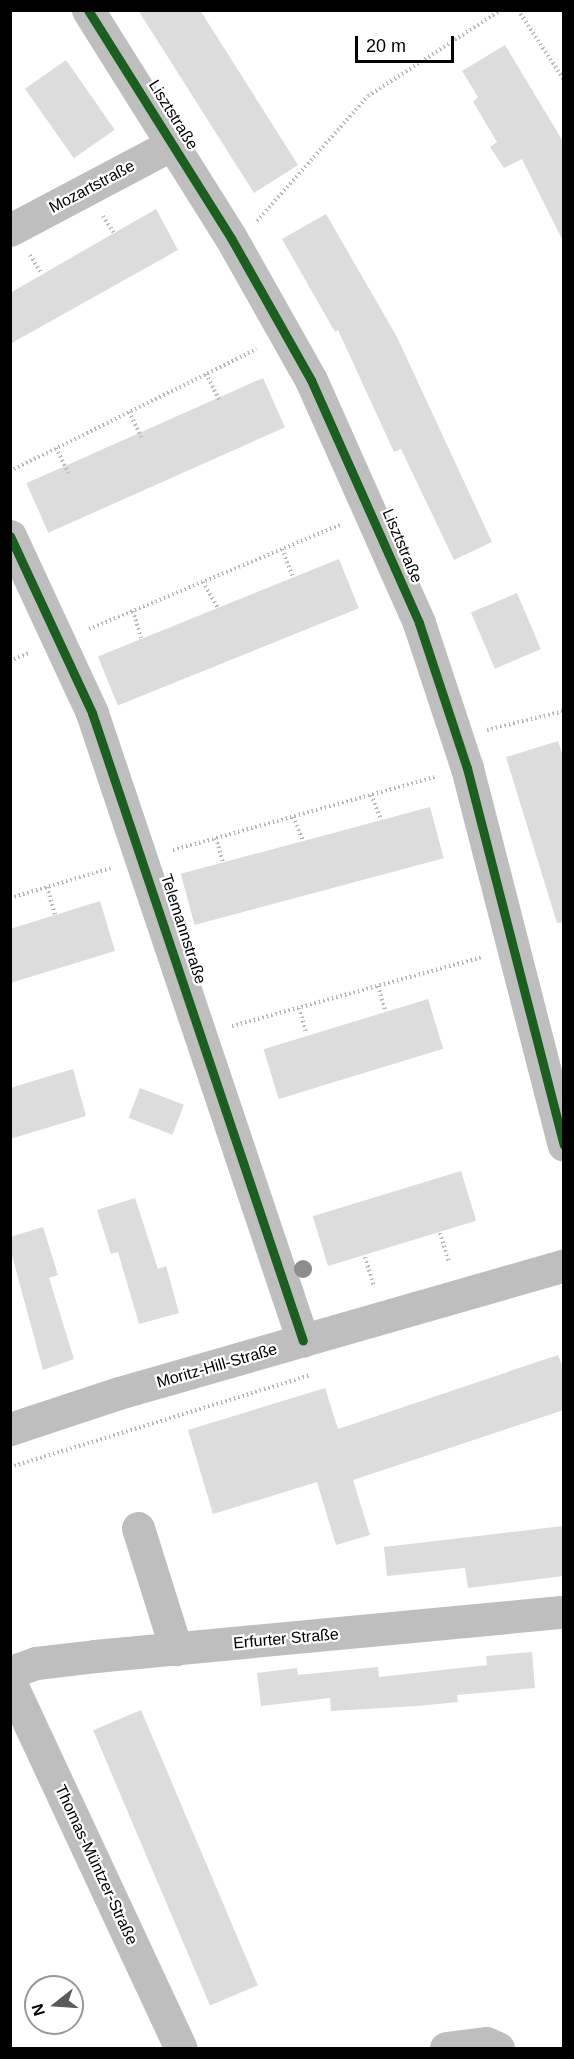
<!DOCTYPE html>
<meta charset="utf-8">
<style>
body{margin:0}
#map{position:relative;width:574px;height:2059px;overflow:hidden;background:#fff;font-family:Arial,sans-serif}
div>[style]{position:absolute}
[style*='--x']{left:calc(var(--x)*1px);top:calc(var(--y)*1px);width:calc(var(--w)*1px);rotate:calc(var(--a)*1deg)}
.building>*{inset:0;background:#dcdcdc;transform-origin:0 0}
.path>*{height:4px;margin-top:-2px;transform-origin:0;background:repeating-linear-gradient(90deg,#b8b8b8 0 1.5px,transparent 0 4.5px)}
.minor>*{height:33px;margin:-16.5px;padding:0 16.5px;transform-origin:16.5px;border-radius:16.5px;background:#bebebe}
.cycleway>*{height:9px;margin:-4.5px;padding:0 4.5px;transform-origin:4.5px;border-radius:4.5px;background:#1b5e20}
.trees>*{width:18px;height:18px;margin:-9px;border-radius:50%;background:#8d8d8d}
span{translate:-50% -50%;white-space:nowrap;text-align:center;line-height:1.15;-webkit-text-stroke:4.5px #fff;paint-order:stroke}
.street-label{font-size:16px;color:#000}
.frame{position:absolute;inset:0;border:12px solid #000;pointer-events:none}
.north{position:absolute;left:24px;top:1975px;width:60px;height:60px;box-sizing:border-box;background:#fff;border:2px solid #999;border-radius:50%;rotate:253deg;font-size:16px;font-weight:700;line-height:24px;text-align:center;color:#000}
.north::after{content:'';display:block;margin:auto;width:21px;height:27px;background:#595959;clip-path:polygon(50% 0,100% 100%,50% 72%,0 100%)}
.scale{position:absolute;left:355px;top:36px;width:99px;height:27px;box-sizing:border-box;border:3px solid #000;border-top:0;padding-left:8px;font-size:18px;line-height:21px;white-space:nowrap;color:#000;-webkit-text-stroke:4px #fff;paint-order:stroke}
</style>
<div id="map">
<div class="building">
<i style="clip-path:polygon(138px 10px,200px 10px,298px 165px,254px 193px)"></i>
<i style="clip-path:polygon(505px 45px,564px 143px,564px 243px,522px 159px,504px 168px,490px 147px,497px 142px,473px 102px,478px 97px,462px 71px)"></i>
<i style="left:66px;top:60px;width:85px;height:50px;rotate:55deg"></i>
<i style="clip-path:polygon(156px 209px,178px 250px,10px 344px,10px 293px)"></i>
<i style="clip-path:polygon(326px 214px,397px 337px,492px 542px,454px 560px,401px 449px,394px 452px,338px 330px,335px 332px,282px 239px)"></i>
<i style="left:263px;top:378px;width:54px;height:259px;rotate:66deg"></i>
<i style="left:339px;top:559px;width:53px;height:260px;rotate:68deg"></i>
<i style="left:517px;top:593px;width:61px;height:50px;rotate:67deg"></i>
<i style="clip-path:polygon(558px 741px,564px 759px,564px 922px,557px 923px,506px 757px)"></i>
<i style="left:430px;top:807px;width:53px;height:258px;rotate:75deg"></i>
<i style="clip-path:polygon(100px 901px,115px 951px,10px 983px,10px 929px)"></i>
<i style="left:428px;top:999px;width:52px;height:172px;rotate:73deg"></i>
<i style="clip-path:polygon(73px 1069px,86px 1116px,10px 1139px,10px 1088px)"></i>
<i style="left:140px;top:1088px;width:47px;height:32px;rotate:21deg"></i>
<i style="left:461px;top:1171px;width:52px;height:155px;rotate:73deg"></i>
<i style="clip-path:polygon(135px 1198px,158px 1269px,166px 1266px,179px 1313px,139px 1324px,118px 1252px,111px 1254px,97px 1210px)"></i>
<i style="clip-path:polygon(43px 1227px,58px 1275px,49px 1278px,74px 1359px,43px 1370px,10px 1248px,10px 1237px)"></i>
<i style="clip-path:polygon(558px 1355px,564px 1370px,564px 1410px,353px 1480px,370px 1535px,336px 1545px,317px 1482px,213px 1514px,188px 1430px,325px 1388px,338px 1429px)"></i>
<i style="clip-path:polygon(563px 1526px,563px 1576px,468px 1588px,465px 1568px,387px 1576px,384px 1547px)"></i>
<i style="clip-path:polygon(532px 1652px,535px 1688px,457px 1695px,458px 1702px,417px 1706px,331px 1711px,330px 1698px,261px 1706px,257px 1673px,297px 1668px,298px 1675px,378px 1667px,379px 1677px,487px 1665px,486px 1656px)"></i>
<i style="left:141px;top:1710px;width:299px;height:52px;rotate:67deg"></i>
</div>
<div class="path">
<i style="--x:518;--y:10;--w:84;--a:56.7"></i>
<i style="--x:103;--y:216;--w:20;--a:57"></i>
<i style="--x:257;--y:221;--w:167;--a:-48.4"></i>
<i style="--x:368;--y:96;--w:158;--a:-32.9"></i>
<i style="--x:30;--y:255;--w:22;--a:58"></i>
<i style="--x:206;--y:374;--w:29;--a:63"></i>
<i style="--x:129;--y:412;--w:28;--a:64"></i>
<i style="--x:56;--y:448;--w:28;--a:64"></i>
<i style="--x:10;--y:471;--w:275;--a:-26.3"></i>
<i style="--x:282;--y:549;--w:30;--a:69"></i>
<i style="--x:203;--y:582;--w:30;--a:60"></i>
<i style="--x:133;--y:611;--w:28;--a:73"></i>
<i style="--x:89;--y:629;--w:272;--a:-22.5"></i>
<i style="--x:10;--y:661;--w:21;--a:-23"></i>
<i style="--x:487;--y:730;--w:79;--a:-13.9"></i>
<i style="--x:371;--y:795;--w:27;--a:68"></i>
<i style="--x:293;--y:817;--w:26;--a:67"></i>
<i style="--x:216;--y:838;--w:26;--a:74"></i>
<i style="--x:173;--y:850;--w:272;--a:-15.6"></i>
<i style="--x:47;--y:887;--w:29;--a:74"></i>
<i style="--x:10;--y:898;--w:105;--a:-16.5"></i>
<i style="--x:378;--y:986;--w:26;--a:74"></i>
<i style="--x:299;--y:1008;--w:26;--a:74"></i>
<i style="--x:232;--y:1026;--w:259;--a:-15.4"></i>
<i style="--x:440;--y:1233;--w:31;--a:73"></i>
<i style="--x:365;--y:1257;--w:31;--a:73"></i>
<i style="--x:10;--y:1467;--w:312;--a:-17"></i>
</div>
<div class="minor">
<i style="--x:88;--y:10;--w:269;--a:57.9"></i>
<i style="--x:231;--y:238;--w:163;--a:60.6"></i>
<i style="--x:311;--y:380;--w:266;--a:66"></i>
<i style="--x:419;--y:623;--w:153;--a:71.7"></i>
<i style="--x:467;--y:768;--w:389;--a:75.6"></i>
<i style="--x:10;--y:230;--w:186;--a:-27.9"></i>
<i style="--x:10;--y:536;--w:195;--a:65.1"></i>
<i style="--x:92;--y:713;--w:662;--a:71.43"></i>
<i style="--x:10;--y:1429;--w:115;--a:-18.3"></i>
<i style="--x:119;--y:1393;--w:463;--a:-16"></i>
<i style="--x:138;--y:1528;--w:127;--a:72.6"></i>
<i style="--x:10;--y:1672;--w:28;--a:-19"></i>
<i style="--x:36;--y:1663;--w:59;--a:-6.8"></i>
<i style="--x:95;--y:1656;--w:471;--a:-5.4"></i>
<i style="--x:10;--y:1682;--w:404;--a:65"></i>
<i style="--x:446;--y:2048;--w:40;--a:-7.1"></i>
<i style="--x:486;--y:2043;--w:13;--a:23"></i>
</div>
<div class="cycleway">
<i style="--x:88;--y:10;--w:269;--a:57.9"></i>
<i style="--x:231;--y:238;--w:163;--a:60.6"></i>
<i style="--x:311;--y:380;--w:266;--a:66"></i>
<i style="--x:419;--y:623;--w:153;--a:71.7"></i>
<i style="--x:467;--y:768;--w:389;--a:75.6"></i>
<i style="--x:10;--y:536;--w:195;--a:65.1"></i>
<i style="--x:92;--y:713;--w:662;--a:71.43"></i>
</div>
<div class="trees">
<i style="left:303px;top:1269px"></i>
</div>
<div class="street-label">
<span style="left:173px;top:115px;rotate:58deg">Lisztstraße</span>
<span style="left:92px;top:187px;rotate:-28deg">Mozartstraße</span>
<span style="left:402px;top:546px;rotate:67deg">Lisztstraße</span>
<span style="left:183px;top:929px;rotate:72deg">Telemannstraße</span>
<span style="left:217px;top:1366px;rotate:-16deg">Moritz-Hill-Straße</span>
<span style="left:286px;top:1639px;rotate:-5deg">Erfurter Straße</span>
<span style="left:96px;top:1865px;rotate:65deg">Thomas-Müntzer-Straße</span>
</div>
<div class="frame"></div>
<div class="north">N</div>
<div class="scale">20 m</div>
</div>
